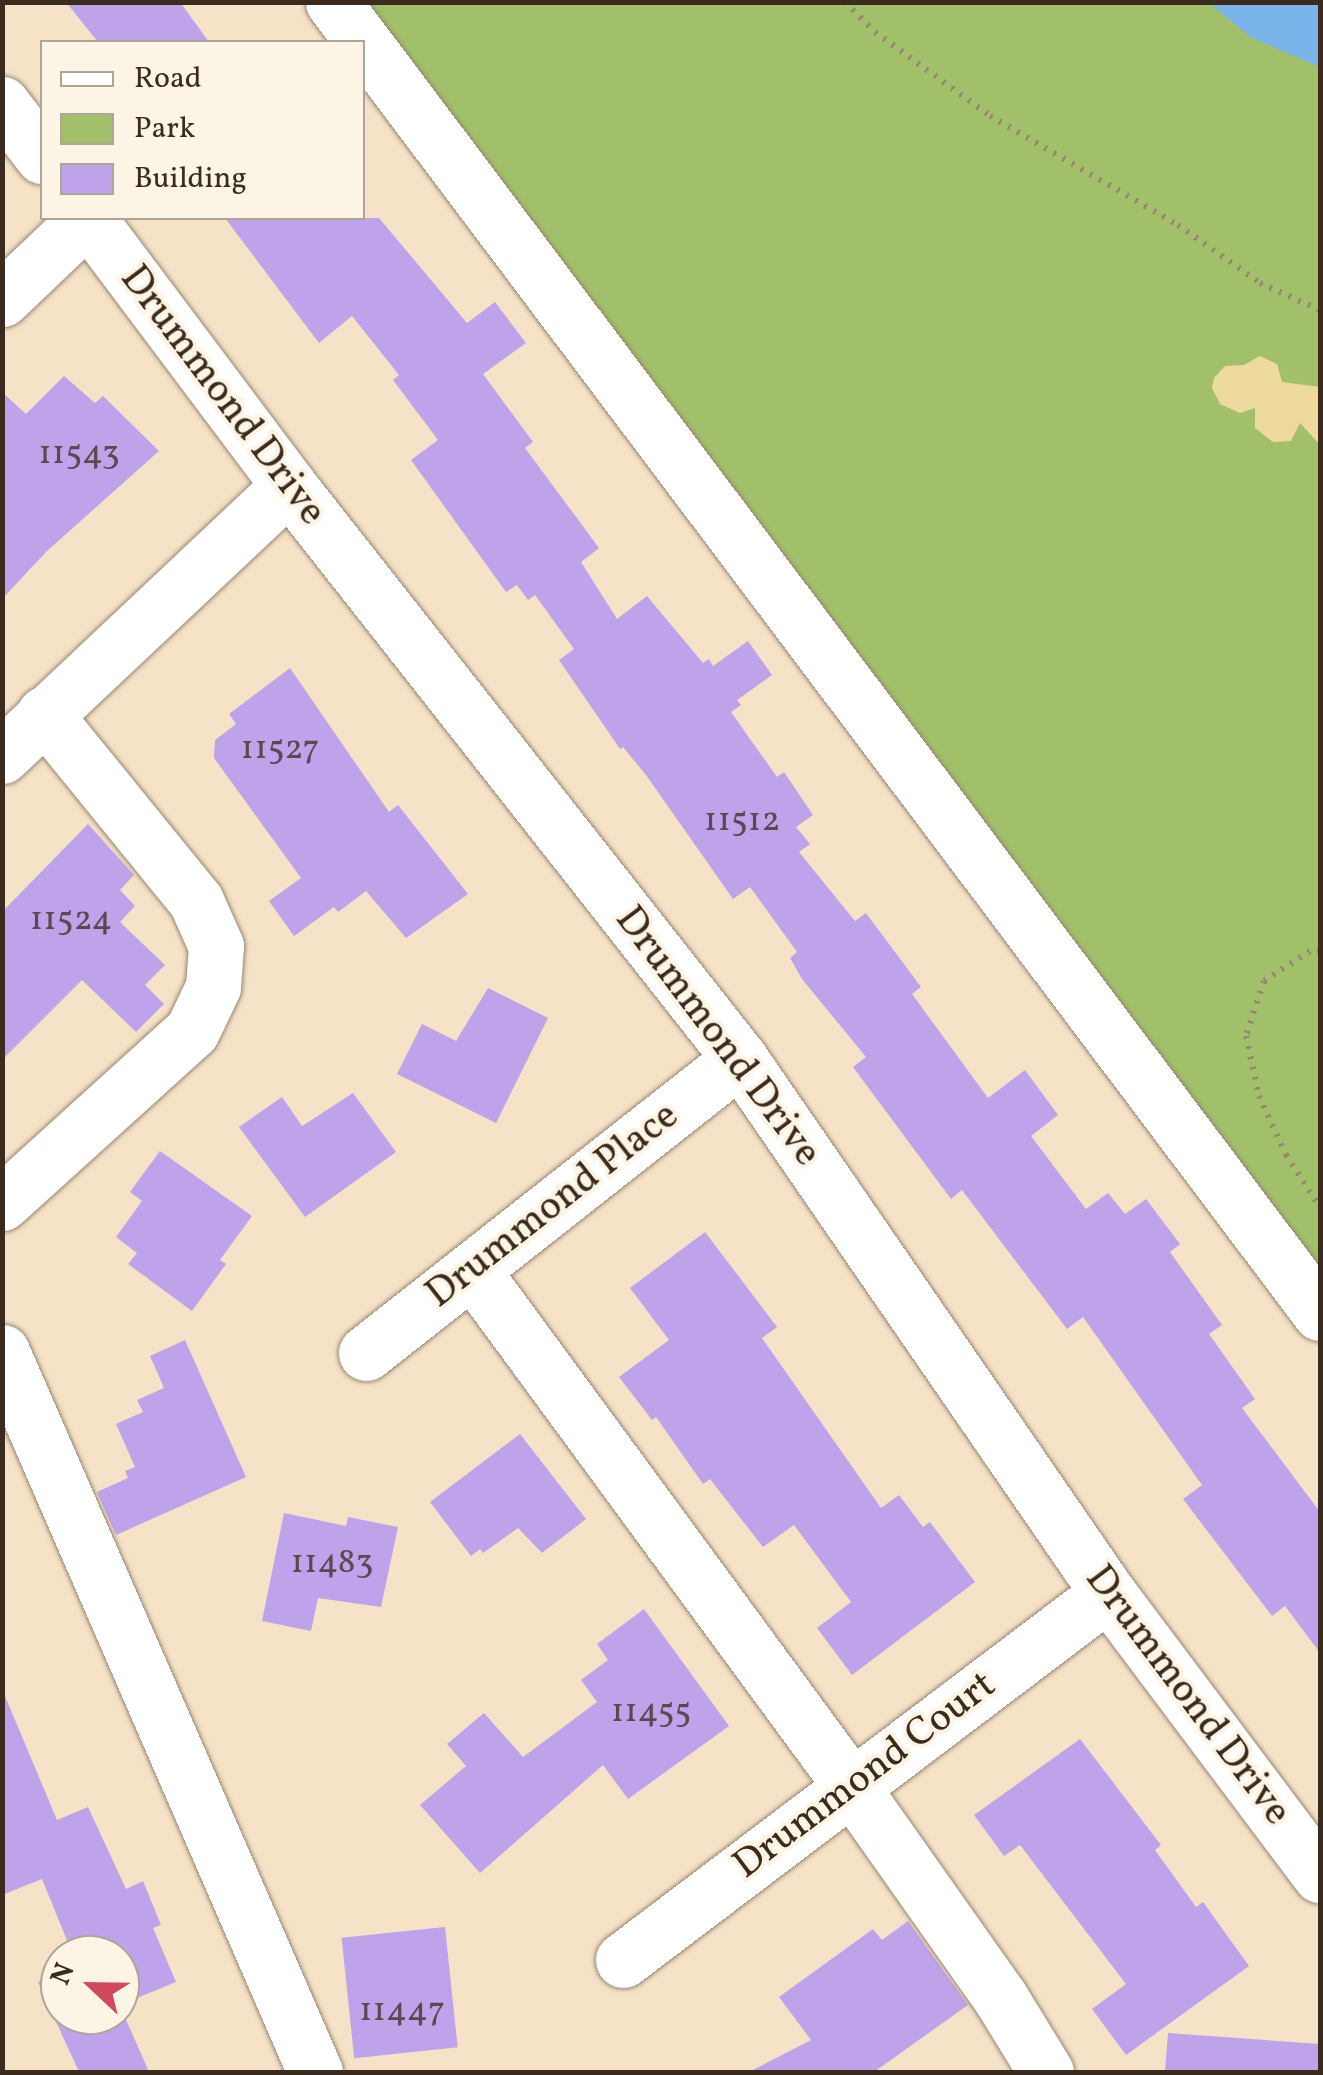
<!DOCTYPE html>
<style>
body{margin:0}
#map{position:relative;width:1323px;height:2075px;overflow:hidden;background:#f5e2c7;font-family:Vollkorn,serif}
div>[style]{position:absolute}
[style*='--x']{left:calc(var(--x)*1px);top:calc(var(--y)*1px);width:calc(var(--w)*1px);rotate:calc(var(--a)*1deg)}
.green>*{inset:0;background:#a1c069}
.sand>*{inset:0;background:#eeda9e}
.water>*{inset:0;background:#7ab4eb}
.building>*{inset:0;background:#bea3eb;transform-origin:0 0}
.path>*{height:6px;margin-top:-3px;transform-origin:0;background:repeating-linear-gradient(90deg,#988672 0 2.5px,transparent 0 10.5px)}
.roads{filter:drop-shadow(0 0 2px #988672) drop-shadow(0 0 2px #988672)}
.minor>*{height:55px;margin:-27.5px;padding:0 27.5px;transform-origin:27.5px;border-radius:27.5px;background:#fff}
span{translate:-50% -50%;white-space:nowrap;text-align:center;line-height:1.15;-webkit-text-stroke:8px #fcf5e5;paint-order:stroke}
.number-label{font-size:35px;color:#5c4851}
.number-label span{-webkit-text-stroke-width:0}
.street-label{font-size:40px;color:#3b2a1e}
.frame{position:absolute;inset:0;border:5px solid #3b2a1e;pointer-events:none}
.legend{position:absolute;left:40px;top:40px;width:325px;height:180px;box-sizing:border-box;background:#fcf5e5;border:2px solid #afa495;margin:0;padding:12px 18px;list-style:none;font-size:30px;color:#3b2a1e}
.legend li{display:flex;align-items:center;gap:20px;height:50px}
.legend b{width:50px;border:2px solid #afa495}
.north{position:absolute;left:40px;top:1935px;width:100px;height:100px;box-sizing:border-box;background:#fcf5e5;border:2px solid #afa495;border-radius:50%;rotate:292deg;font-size:28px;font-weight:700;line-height:40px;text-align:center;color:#3b2a1e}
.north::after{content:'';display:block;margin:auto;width:35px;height:45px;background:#d1495b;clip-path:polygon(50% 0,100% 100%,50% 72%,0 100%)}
</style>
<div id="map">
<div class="green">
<i style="clip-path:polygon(349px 3px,1320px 3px,1320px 1322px)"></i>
</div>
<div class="sand">
<i style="clip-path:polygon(1260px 356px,1277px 364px,1282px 382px,1320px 387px,1320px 445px,1300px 423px,1291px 441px,1273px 442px,1255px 428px,1255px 408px,1240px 413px,1220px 404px,1212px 388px,1214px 378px,1225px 366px,1244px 365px)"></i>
</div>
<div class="water">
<i style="clip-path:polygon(1209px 3px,1320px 3px,1320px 67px,1252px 38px)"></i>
</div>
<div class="building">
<i style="clip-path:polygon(66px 2px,180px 2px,209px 42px,98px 42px)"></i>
<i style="clip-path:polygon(225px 218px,379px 218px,467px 323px,495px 302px,526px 343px,483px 374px,533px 442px,525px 448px,599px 548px,581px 562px,617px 619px,647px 596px,703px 663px,709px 659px,713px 666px,748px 641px,772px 675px,737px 700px,741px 705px,731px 712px,777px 777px,784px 772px,813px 815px,796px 827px,810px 844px,799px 852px,855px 921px,866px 913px,921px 987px,912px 994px,988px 1098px,1025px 1070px,1058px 1115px,1031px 1136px,1086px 1209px,1108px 1193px,1125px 1214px,1146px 1199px,1180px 1244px,1170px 1252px,1222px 1325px,1209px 1334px,1255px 1399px,1242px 1408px,1320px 1512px,1320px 1653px,1285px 1606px,1272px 1616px,1183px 1499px,1202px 1485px,1083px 1317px,1067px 1329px,962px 1190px,951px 1199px,853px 1067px,866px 1057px,802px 979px,790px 958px,797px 952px,750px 887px,733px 899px,646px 775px,623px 747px,620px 749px,559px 660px,574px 649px,535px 595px,528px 600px,517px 585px,506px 592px,411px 460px,438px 440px,393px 380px,399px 375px,352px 316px,319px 343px)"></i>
<i style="clip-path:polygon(64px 376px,95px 403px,103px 396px,159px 451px,47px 551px,2px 599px,2px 392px,26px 414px)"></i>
<i style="clip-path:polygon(290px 668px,389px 812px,398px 805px,468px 894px,406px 938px,366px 891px,338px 912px,334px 907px,294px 936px,269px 901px,301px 878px,214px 758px,215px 740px,236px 724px,229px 714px)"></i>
<i style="clip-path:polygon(88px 824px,134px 875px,120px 890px,135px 906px,120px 922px,165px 965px,145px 985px,164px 1004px,136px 1032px,82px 980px,2px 1060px,2px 912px)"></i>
<i style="clip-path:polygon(488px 988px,548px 1018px,496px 1123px,397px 1074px,422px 1024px,456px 1041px)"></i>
<i style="clip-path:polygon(353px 1093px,396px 1152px,305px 1217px,239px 1127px,282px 1097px,302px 1126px)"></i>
<i style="clip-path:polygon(160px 1151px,252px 1216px,220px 1260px,226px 1264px,192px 1311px,128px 1264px,137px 1253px,116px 1237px,142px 1201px,130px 1192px)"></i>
<i style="clip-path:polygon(705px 1232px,777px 1327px,762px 1338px,881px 1508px,899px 1495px,923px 1527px,930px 1522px,975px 1582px,852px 1675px,817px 1628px,851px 1602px,794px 1525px,763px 1547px,710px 1479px,703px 1484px,656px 1417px,652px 1420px,619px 1377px,669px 1340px,630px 1288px)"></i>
<i style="clip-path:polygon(185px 1340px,246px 1477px,116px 1535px,97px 1492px,128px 1478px,125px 1471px,135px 1467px,116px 1424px,143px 1412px,137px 1400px,164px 1388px,150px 1356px)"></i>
<i style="clip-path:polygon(520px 1434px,586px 1519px,542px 1553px,518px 1528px,483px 1553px,480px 1549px,471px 1556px,430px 1502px)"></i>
<i style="clip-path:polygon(284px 1513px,346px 1526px,348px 1517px,398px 1527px,381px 1607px,318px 1598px,311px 1631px,262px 1621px)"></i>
<i style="clip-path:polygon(644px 1609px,729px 1726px,628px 1799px,603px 1765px,480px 1873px,420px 1805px,466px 1766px,447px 1744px,484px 1713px,523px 1757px,597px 1702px,581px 1680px,608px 1660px,597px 1644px)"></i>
<i style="clip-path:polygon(2px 1689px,57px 1820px,88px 1807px,126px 1889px,143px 1881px,161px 1925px,153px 1928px,176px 1982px,120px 2005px,120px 1955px,73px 1955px,42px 1879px,2px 1895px)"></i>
<i style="clip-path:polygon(1080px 1739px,1161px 1845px,1155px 1850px,1196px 1907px,1203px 1902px,1249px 1966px,1126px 2055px,1092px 2009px,1126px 1984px,1020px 1845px,1004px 1856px,974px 1815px)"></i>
<i style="clip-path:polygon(908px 1921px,968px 2005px,874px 2072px,749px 2072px,811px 2040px,779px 1997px,873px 1929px,882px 1940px)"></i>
<i style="left:445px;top:1927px;width:121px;height:104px;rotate:84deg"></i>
<i style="clip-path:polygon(60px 1973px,60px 2015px,120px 2015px,120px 2006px,149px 2072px,79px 2072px,38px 1982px)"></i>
<i style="clip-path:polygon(1168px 2033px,1320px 2044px,1320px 2072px,1165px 2072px)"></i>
</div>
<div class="path">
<i style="--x:845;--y:2;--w:42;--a:45"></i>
<i style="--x:875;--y:32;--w:142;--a:36.1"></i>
<i style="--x:990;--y:116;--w:217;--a:30.1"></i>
<i style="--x:1178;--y:225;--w:100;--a:35.3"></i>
<i style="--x:1260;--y:283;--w:66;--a:24.2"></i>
<i style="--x:1320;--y:951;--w:10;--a:180"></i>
<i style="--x:1310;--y:951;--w:55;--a:146.9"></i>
<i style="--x:1264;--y:981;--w:58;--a:108.1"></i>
<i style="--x:1246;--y:1036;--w:61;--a:77.8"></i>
<i style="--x:1259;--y:1096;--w:65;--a:65.4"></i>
<i style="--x:1286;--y:1155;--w:62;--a:56.8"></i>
</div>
<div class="roads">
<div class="minor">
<i style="--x:333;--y:2;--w:1641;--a:53.03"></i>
<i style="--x:2;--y:104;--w:66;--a:52.4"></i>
<i style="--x:88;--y:218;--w:335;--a:53.1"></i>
<i style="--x:289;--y:486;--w:729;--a:51.79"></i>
<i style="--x:740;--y:1059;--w:649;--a:55.43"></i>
<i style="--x:1108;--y:1593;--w:353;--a:53.1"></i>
<i style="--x:2;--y:299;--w:117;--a:-43.6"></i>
<i style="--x:2;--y:756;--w:394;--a:-43.3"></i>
<i style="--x:2;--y:1203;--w:256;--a:-42.2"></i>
<i style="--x:192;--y:1031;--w:49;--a:-64.5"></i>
<i style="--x:213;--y:987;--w:41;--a:-85.8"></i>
<i style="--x:216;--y:946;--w:49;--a:-114"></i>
<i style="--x:196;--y:901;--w:241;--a:-129.1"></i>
<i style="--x:472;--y:1270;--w:640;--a:53.7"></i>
<i style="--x:851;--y:1786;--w:258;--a:54.8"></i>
<i style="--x:1000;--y:1997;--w:88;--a:58.5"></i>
<i style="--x:2;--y:1352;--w:785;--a:66.5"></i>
<i style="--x:366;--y:1353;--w:476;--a:-38.2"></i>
<i style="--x:623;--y:1960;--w:608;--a:-37.11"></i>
</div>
</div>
<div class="number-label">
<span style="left:79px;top:454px">11543</span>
<span style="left:280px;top:749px">11527</span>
<span style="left:742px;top:821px">11512</span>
<span style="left:71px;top:920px">11524</span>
<span style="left:332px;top:1563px">11483</span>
<span style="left:651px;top:1712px">11455</span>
<span style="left:402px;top:2011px">11447</span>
</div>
<div class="street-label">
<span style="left:222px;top:396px;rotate:53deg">Drummond Drive</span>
<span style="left:717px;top:1037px;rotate:53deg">Drummond Drive</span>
<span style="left:553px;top:1206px;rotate:-38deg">Drummond Place</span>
<span style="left:1187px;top:1696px;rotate:53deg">Drummond Drive</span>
<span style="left:865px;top:1776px;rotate:-37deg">Drummond Court</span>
</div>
<div class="frame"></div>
<ul class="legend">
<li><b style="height:12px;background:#fff"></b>Road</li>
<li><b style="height:28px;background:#a1c069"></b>Park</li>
<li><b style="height:28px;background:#bea3eb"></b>Building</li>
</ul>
<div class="north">N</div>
</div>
